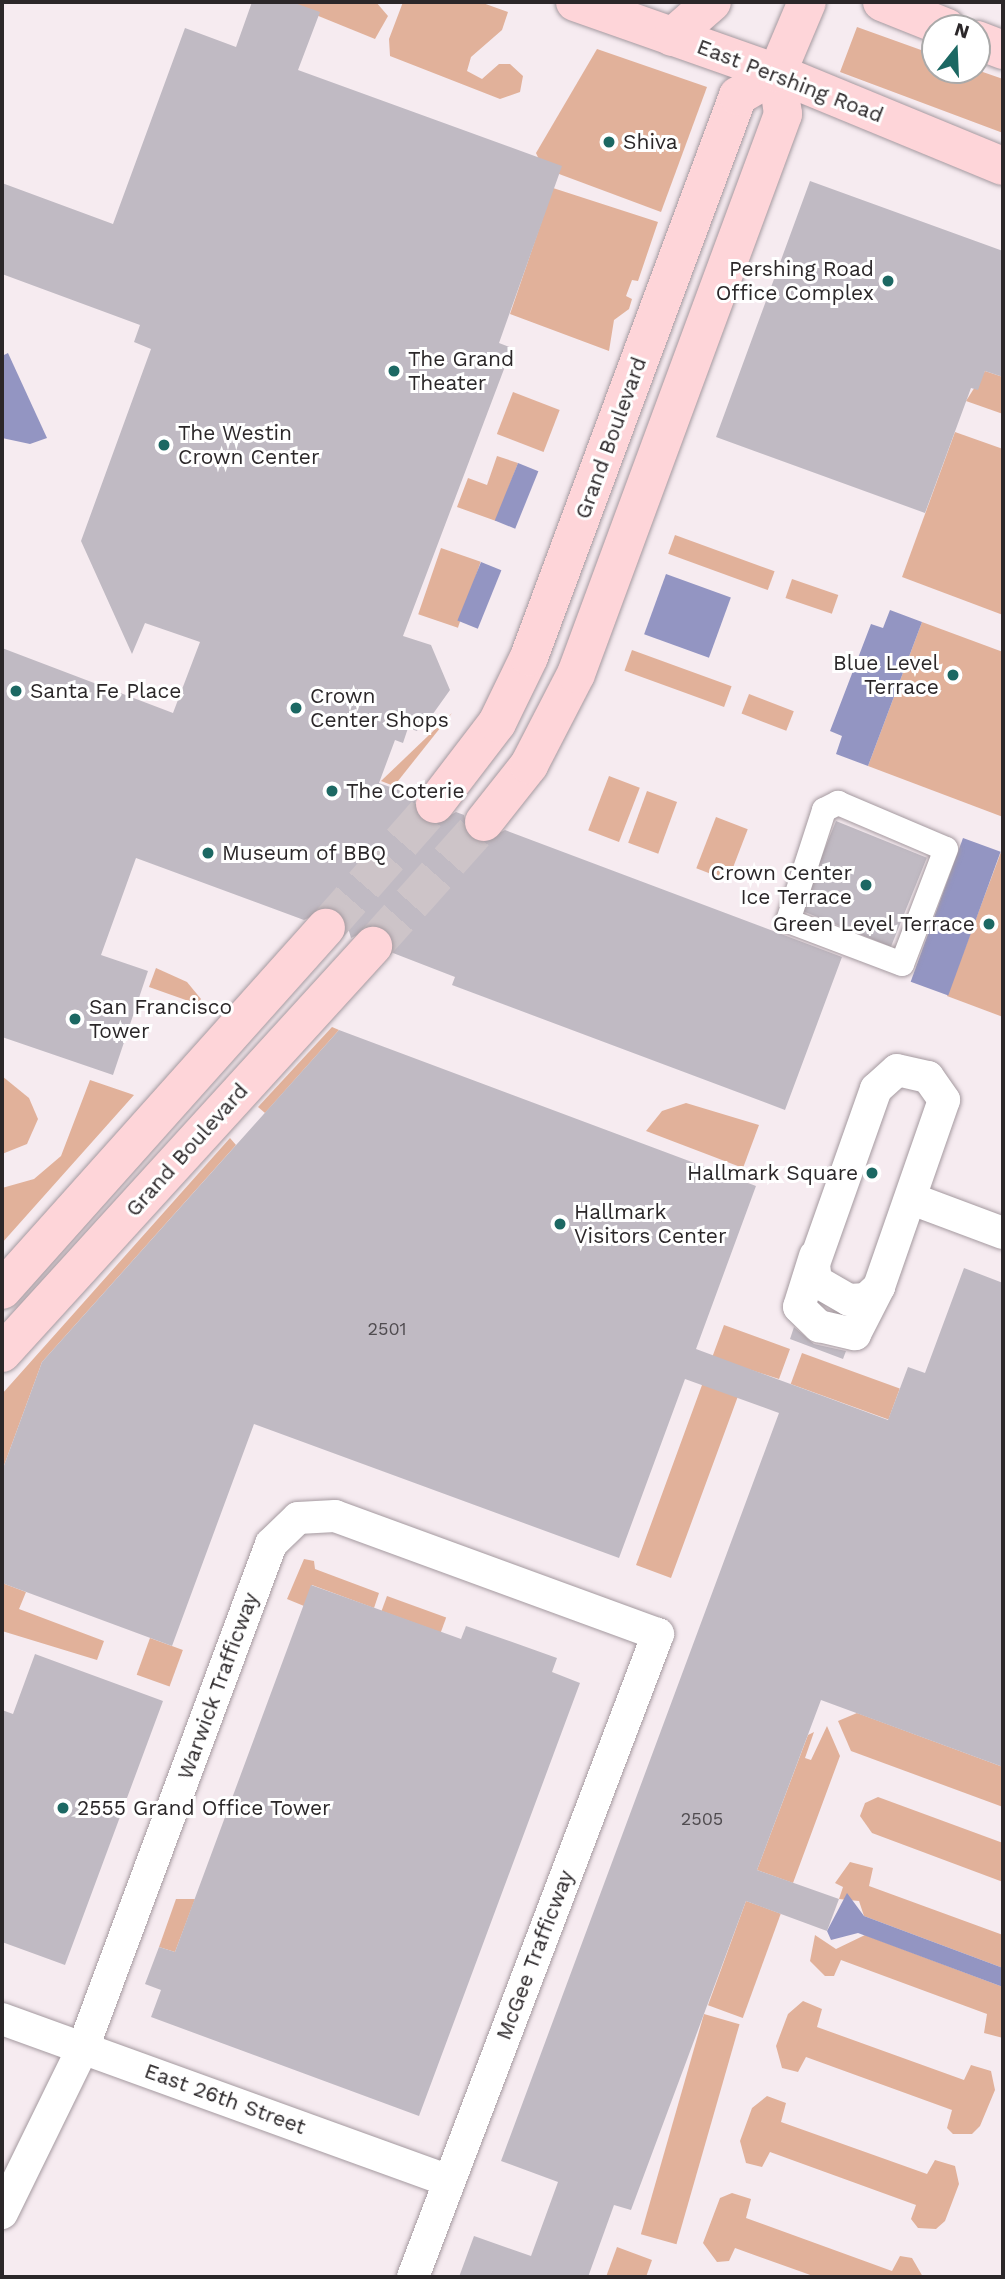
<!DOCTYPE html>
<style>
body{margin:0}
#map{position:relative;width:1005px;height:2279px;overflow:hidden;background:#f6ebf0;font-family:"Work Sans",sans-serif}
div>[style]{position:absolute}
[style*='--x']{left:calc(var(--x)*1px);top:calc(var(--y)*1px);width:calc(var(--w)*1px);rotate:calc(var(--a)*1deg)}
.green>*{inset:0;background:#e1b19a;transform-origin:0 0}
.water>*{inset:0;background:#9395c2;transform-origin:0 0}
.building>*{inset:0;background:#c0bac3;transform-origin:0 0}
.secondary-tunnel>*{height:38px;margin-top:-19px;transform-origin:0;background:repeating-linear-gradient(90deg,#cdc4c8 0 38px,transparent 0 57px)}
.roads{filter:drop-shadow(0 0 2px #a59aa0) drop-shadow(0 0 2px #a59aa0)}
.pedestrian>*{height:24px;margin:-12px;padding:0 12px;transform-origin:12px;border-radius:12px;background:#fff}
.minor>*{height:32px;margin:-16px;padding:0 16px;transform-origin:16px;border-radius:16px;background:#fff}
.secondary>*{height:38px;margin:-19px;padding:0 19px;transform-origin:19px;border-radius:19px;background:#fed5d9}
.dots>*{width:19px;height:19px;translate:-50% -50%;box-sizing:border-box;border:4px solid #fff;border-radius:50%}
span{translate:-50% -50%;white-space:nowrap;text-align:center;line-height:1.15;-webkit-text-stroke:6px #fff;paint-order:stroke}
.number-label{font-size:18px;color:#504c50}
.number-label span{-webkit-text-stroke-width:0}
.street-label{font-size:21px;color:#2b2729}
.poi-label{font-size:21px;color:#2b2729}
.left{translate:0 -50%;text-align:left}
.right{translate:-100% -50%;text-align:right}
.frame{position:absolute;inset:0;border:4px solid #2b2729;pointer-events:none}
.north{position:absolute;left:921px;top:14px;width:70px;height:70px;box-sizing:border-box;background:#fff;border:2px solid #aaa9a9;border-radius:50%;rotate:18deg;font-size:19px;font-weight:700;line-height:28px;text-align:center;color:#2b2729}
.north::after{content:'';display:block;margin:auto;width:24px;height:32px;background:#1c6863;clip-path:polygon(50% 0,100% 100%,50% 72%,0 100%)}
</style>
<div id="map">
<div class="green">
<i style="clip-path:polygon(284px 2px,376px 2px,388px 16px,375px 39px)"></i>
<i style="clip-path:polygon(403px 2px,480px 2px,508px 12px,502px 30px,471px 57px,467px 71px,482px 79px,499px 64px,510px 64px,523px 76px,520px 92px,500px 99px,390px 56px,389px 39px)"></i>
<i style="clip-path:polygon(857px 27px,935px 55px,935px 70px,977px 70px,1003px 79px,1003px 133px,840px 72px)"></i>
<i style="clip-path:polygon(597px 49px,707px 87px,661px 212px,543px 168px,536px 153px)"></i>
<i style="clip-path:polygon(553px 188px,658px 222px,638px 281px,632px 280px,626px 296px,632px 299px,629px 309px,614px 320px,609px 351px,510px 314px)"></i>
<i style="clip-path:polygon(985px 371px,1003px 377px,1003px 414px,966px 401px)"></i>
<i style="left:513px;top:392px;width:50px;height:45px;rotate:21deg"></i>
<i style="clip-path:polygon(955px 432px,1003px 449px,1003px 615px,902px 577px)"></i>
<i style="clip-path:polygon(497px 456px,518px 463px,496px 521px,457px 507px,468px 478px,487px 485px)"></i>
<i style="left:675px;top:535px;width:106px;height:20px;rotate:20deg"></i>
<i style="left:441px;top:548px;width:42px;height:70px;rotate:19deg"></i>
<i style="left:792px;top:579px;width:49px;height:20px;rotate:19deg"></i>
<i style="clip-path:polygon(922px 622px,1003px 652px,1003px 817px,868px 766px)"></i>
<i style="left:632px;top:650px;width:106px;height:22px;rotate:20deg"></i>
<i style="left:749px;top:694px;width:48px;height:21px;rotate:21deg"></i>
<i style="clip-path:polygon(452px 713px,394px 786px,381px 781px)"></i>
<i style="left:609px;top:776px;width:33px;height:58px;rotate:21deg"></i>
<i style="left:647px;top:791px;width:32px;height:55px;rotate:20deg"></i>
<i style="left:716px;top:817px;width:34px;height:55px;rotate:21deg"></i>
<i style="clip-path:polygon(1001px 852px,1003px 853px,1003px 1017px,947px 996px)"></i>
<i style="clip-path:polygon(156px 968px,187px 982px,201px 999px,197px 1004px,149px 987px)"></i>
<i style="clip-path:polygon(332px 1027px,339px 1030px,265px 1113px,258px 1107px)"></i>
<i style="clip-path:polygon(2px 1076px,29px 1098px,38px 1119px,27px 1144px,2px 1154px)"></i>
<i style="clip-path:polygon(90px 1080px,134px 1095px,2px 1243px,2px 1188px,34px 1179px,61px 1156px)"></i>
<i style="clip-path:polygon(686px 1103px,759px 1125px,743px 1168px,646px 1131px,662px 1111px)"></i>
<i style="clip-path:polygon(230px 1138px,236px 1145px,42px 1362px,2px 1471px,2px 1394px)"></i>
<i style="clip-path:polygon(724px 1325px,790px 1349px,779px 1379px,748px 1369px,671px 1578px,636px 1565px)"></i>
<i style="left:802px;top:1353px;width:104px;height:33px;rotate:20deg"></i>
<i style="clip-path:polygon(304px 1559px,314px 1561px,315px 1569px,379px 1593px,374px 1608px,312px 1585px,304px 1606px,287px 1599px)"></i>
<i style="clip-path:polygon(2px 1583px,26px 1592px,19px 1609px,104px 1641px,97px 1660px,2px 1631px)"></i>
<i style="left:387px;top:1596px;width:63px;height:16px;rotate:20deg"></i>
<i style="left:150px;top:1638px;width:35px;height:39px;rotate:20deg"></i>
<i style="clip-path:polygon(857px 1713px,1003px 1767px,1003px 1807px,851px 1751px,838px 1721px)"></i>
<i style="clip-path:polygon(827px 1726px,840px 1756px,793px 1883px,757px 1870px,808px 1735px,814px 1732px,805px 1758px,811px 1760px)"></i>
<i style="clip-path:polygon(878px 1797px,1003px 1843px,1003px 1882px,872px 1833px,860px 1816px,865px 1803px)"></i>
<i style="clip-path:polygon(850px 1862px,873px 1868px,869px 1886px,1003px 1935px,1003px 1968px,864px 1916px,859px 1901px,839px 1899px,843px 1887px,835px 1883px)"></i>
<i style="clip-path:polygon(176px 1899px,195px 1899px,175px 1952px,159px 1947px)"></i>
<i style="left:746px;top:1901px;width:37px;height:111px;rotate:20deg"></i>
<i style="clip-path:polygon(815px 1935px,836px 1949px,865px 1935px,1003px 1987px,1003px 2038px,984px 2033px,987px 2014px,841px 1960px,834px 1976px,825px 1976px,810px 1961px)"></i>
<i style="clip-path:polygon(803px 2001px,822px 2009px,817px 2027px,964px 2080px,971px 2065px,991px 2071px,995px 2090px,980px 2126px,972px 2134px,953px 2134px,947px 2128px,952px 2110px,806px 2057px,798px 2072px,782px 2068px,776px 2046px,788px 2014px)"></i>
<i style="left:704px;top:2014px;width:37px;height:229px;rotate:16deg"></i>
<i style="clip-path:polygon(767px 2096px,786px 2103px,781px 2122px,927px 2174px,935px 2160px,955px 2166px,959px 2184px,945px 2221px,936px 2229px,918px 2228px,911px 2219px,916px 2205px,770px 2152px,762px 2167px,746px 2163px,740px 2141px,752px 2108px)"></i>
<i style="clip-path:polygon(732px 2193px,751px 2199px,746px 2218px,892px 2271px,900px 2256px,912px 2258px,923px 2277px,816px 2277px,735px 2248px,729px 2261px,717px 2262px,703px 2243px,720px 2198px)"></i>
<i style="clip-path:polygon(617px 2247px,652px 2260px,646px 2277px,606px 2277px)"></i>
</div>
<div class="water">
<i style="clip-path:polygon(8px 353px,47px 438px,30px 444px,2px 438px,2px 356px)"></i>
<i style="left:518px;top:463px;width:22px;height:62px;rotate:22deg"></i>
<i style="left:481px;top:562px;width:22px;height:63px;rotate:22deg"></i>
<i style="left:666px;top:574px;width:69px;height:64px;rotate:20deg"></i>
<i style="clip-path:polygon(890px 610px,922px 622px,868px 766px,836px 754px,842px 736px,830px 731px,871px 624px,883px 628px)"></i>
<i style="left:963px;top:838px;width:40px;height:153px;rotate:20deg"></i>
<i style="clip-path:polygon(847px 1893px,864px 1916px,1003px 1968px,1003px 1987px,858px 1933px,831px 1940px,827px 1931px)"></i>
</div>
<div class="building">
<i style="clip-path:polygon(252px 2px,292px 2px,320px 12px,298px 70px,562px 166px,499px 343px,512px 348px,403px 636px,431px 645px,450px 690px,430px 718px,423px 715px,417px 731px,408px 728px,403px 743px,395px 740px,379px 783px,415px 796px,415px 813px,432px 826px,456px 812px,464px 815px,470px 839px,480px 843px,505px 830px,842px 957px,785px 1110px,452px 985px,455px 977px,393px 953px,394px 939px,378px 925px,351px 938px,346px 921px,331px 907px,304px 920px,136px 858px,101px 955px,148px 971px,113px 1075px,2px 1037px,2px 648px,173px 713px,200px 642px,145px 623px,132px 654px,81px 541px,151px 349px,134px 342px,140px 325px,2px 274px,2px 183px,113px 224px,185px 28px,236px 47px)"></i>
<i style="clip-path:polygon(810px 181px,1003px 251px,1003px 377px,985px 371px,978px 390px,971px 388px,925px 513px,716px 437px)"></i>
<i style="left:836px;top:821px;width:98px;height:96px;rotate:22deg"></i>
<i style="clip-path:polygon(339px 1030px,756px 1186px,696px 1349px,888px 1420px,908px 1367px,925px 1373px,964px 1268px,1003px 1283px,1003px 1767px,821px 1700px,757px 1870px,839px 1899px,827px 1931px,746px 1901px,631px 2210px,614px 2205px,588px 2277px,459px 2277px,474px 2236px,531px 2256px,558px 2182px,501px 2161px,779px 1413px,685px 1379px,619px 1558px,254px 1424px,172px 1646px,2px 1583px,2px 1471px,42px 1362px)"></i>
<i style="clip-path:polygon(794px 1327px,814px 1344px,846px 1351px,843px 1359px,790px 1339px)"></i>
<i style="clip-path:polygon(311px 1585px,461px 1639px,466px 1626px,515px 1643px,557px 1658px,552px 1672px,580px 1683px,419px 2116px,151px 2017px,161px 1990px,145px 1984px,159px 1947px,175px 1952px)"></i>
<i style="clip-path:polygon(35px 1654px,163px 1701px,65px 1965px,2px 1942px,2px 1710px,13px 1714px)"></i>
</div>
<div class="secondary-tunnel">
<i style="--x:326;--y:928;--w:165;--a:-48.7"></i>
<i style="--x:373;--y:946;--w:166;--a:-48.2"></i>
</div>
<div class="roads">
<div class="pedestrian">
<i style="--x:838;--y:803;--w:117;--a:23.1"></i>
<i style="--x:946;--y:849;--w:123;--a:110.9"></i>
<i style="--x:902;--y:964;--w:122;--a:-159.3"></i>
<i style="--x:788;--y:921;--w:117;--a:-72"></i>
<i style="--x:824;--y:810;--w:16;--a:-27"></i>
</div>
<div class="minor">
<i style="--x:897;--y:1070;--w:32;--a:13"></i>
<i style="--x:928;--y:1077;--w:28;--a:55"></i>
<i style="--x:944;--y:1100;--w:198;--a:109.2"></i>
<i style="--x:879;--y:1287;--w:18;--a:137"></i>
<i style="--x:866;--y:1299;--w:17;--a:177"></i>
<i style="--x:849;--y:1300;--w:38;--a:-150"></i>
<i style="--x:816;--y:1281;--w:17;--a:-97"></i>
<i style="--x:814;--y:1264;--w:186;--a:-70.5"></i>
<i style="--x:876;--y:1089;--w:28;--a:-42"></i>
<i style="--x:912;--y:1199;--w:97;--a:20.5"></i>
<i style="--x:815;--y:1256;--w:53;--a:107.4"></i>
<i style="--x:799;--y:1307;--w:28;--a:44"></i>
<i style="--x:819;--y:1326;--w:37;--a:13"></i>
<i style="--x:855;--y:1334;--w:53;--a:-62.9"></i>
<i style="--x:2;--y:2019;--w:475;--a:19.9"></i>
<i style="--x:2;--y:2213;--w:184;--a:-63.9"></i>
<i style="--x:83;--y:2048;--w:538;--a:-69.54"></i>
<i style="--x:271;--y:1544;--w:37;--a:-44"></i>
<i style="--x:298;--y:1518;--w:37;--a:-3"></i>
<i style="--x:335;--y:1516;--w:344;--a:20.1"></i>
<i style="--x:658;--y:1634;--w:688;--a:110.86"></i>
</div>
<div class="secondary">
<i style="--x:575;--y:2;--w:214;--a:19.4"></i>
<i style="--x:777;--y:73;--w:244;--a:22.4"></i>
<i style="--x:882;--y:2;--w:70;--a:21.8"></i>
<i style="--x:672;--y:37;--w:53;--a:-41.2"></i>
<i style="--x:977;--y:40;--w:28;--a:21"></i>
<i style="--x:435;--y:804;--w:102;--a:-52.6"></i>
<i style="--x:497;--y:723;--w:73;--a:-64.1"></i>
<i style="--x:529;--y:657;--w:599;--a:-69.57"></i>
<i style="--x:738;--y:96;--w:45;--a:-30.5"></i>
<i style="--x:484;--y:822;--w:73;--a:-51.7"></i>
<i style="--x:529;--y:765;--w:102;--a:-62.7"></i>
<i style="--x:576;--y:674;--w:597;--a:-69.71"></i>
<i style="--x:783;--y:114;--w:41;--a:-98.3"></i>
<i style="--x:777;--y:73;--w:77;--a:-67.1"></i>
<i style="--x:2;--y:1290;--w:486;--a:-48.2"></i>
<i style="--x:2;--y:1353;--w:551;--a:-47.65"></i>
</div>
</div>
<div class="dots">
<i style="left:609px;top:142px;background:#1c6863"></i>
<i style="left:888px;top:281px;background:#1c6863"></i>
<i style="left:394px;top:371px;background:#1c6863"></i>
<i style="left:164px;top:445px;background:#1c6863"></i>
<i style="left:953px;top:675px;background:#1c6863"></i>
<i style="left:16px;top:691px;background:#1c6863"></i>
<i style="left:296px;top:708px;background:#1c6863"></i>
<i style="left:332px;top:791px;background:#1c6863"></i>
<i style="left:208px;top:853px;background:#1c6863"></i>
<i style="left:866px;top:885px;background:#1c6863"></i>
<i style="left:989px;top:924px;background:#1c6863"></i>
<i style="left:75px;top:1019px;background:#1c6863"></i>
<i style="left:872px;top:1173px;background:#1c6863"></i>
<i style="left:560px;top:1224px;background:#1c6863"></i>
<i style="left:63px;top:1808px;background:#1c6863"></i>
</div>
<div class="number-label">
<span style="left:387px;top:1329px">2501</span>
<span style="left:702px;top:1819px">2505</span>
</div>
<div class="street-label">
<span style="left:790px;top:81px;rotate:21deg">East Pershing Road</span>
<span style="left:611px;top:438px;rotate:-70deg">Grand Boulevard</span>
<span style="left:187px;top:1150px;rotate:-48deg">Grand Boulevard</span>
<span style="left:218px;top:1686px;rotate:-70deg">Warwick Trafficway</span>
<span style="left:535px;top:1955px;rotate:-69deg">McGee Trafficway</span>
<span style="left:225px;top:2099px;rotate:20deg">East 26th Street</span>
</div>
<div class="poi-label">
<span class="left" style="left:623px;top:142px">Shiva</span>
<span class="right" style="left:874px;top:281px">Pershing Road<br>Office Complex</span>
<span class="left" style="left:408px;top:371px">The Grand<br>Theater</span>
<span class="left" style="left:178px;top:445px">The Westin<br>Crown Center</span>
<span class="right" style="left:939px;top:675px">Blue Level<br>Terrace</span>
<span class="left" style="left:30px;top:691px">Santa Fe Place</span>
<span class="left" style="left:310px;top:708px">Crown<br>Center Shops</span>
<span class="left" style="left:346px;top:791px">The Coterie</span>
<span class="left" style="left:222px;top:853px">Museum of BBQ</span>
<span class="right" style="left:852px;top:885px">Crown Center<br>Ice Terrace</span>
<span class="right" style="left:975px;top:924px">Green Level Terrace</span>
<span class="left" style="left:89px;top:1019px">San Francisco<br>Tower</span>
<span class="right" style="left:858px;top:1173px">Hallmark Square</span>
<span class="left" style="left:574px;top:1224px">Hallmark<br>Visitors Center</span>
<span class="left" style="left:77px;top:1808px">2555 Grand Office Tower</span>
</div>
<div class="frame"></div>
<div class="north">N</div>
</div>
